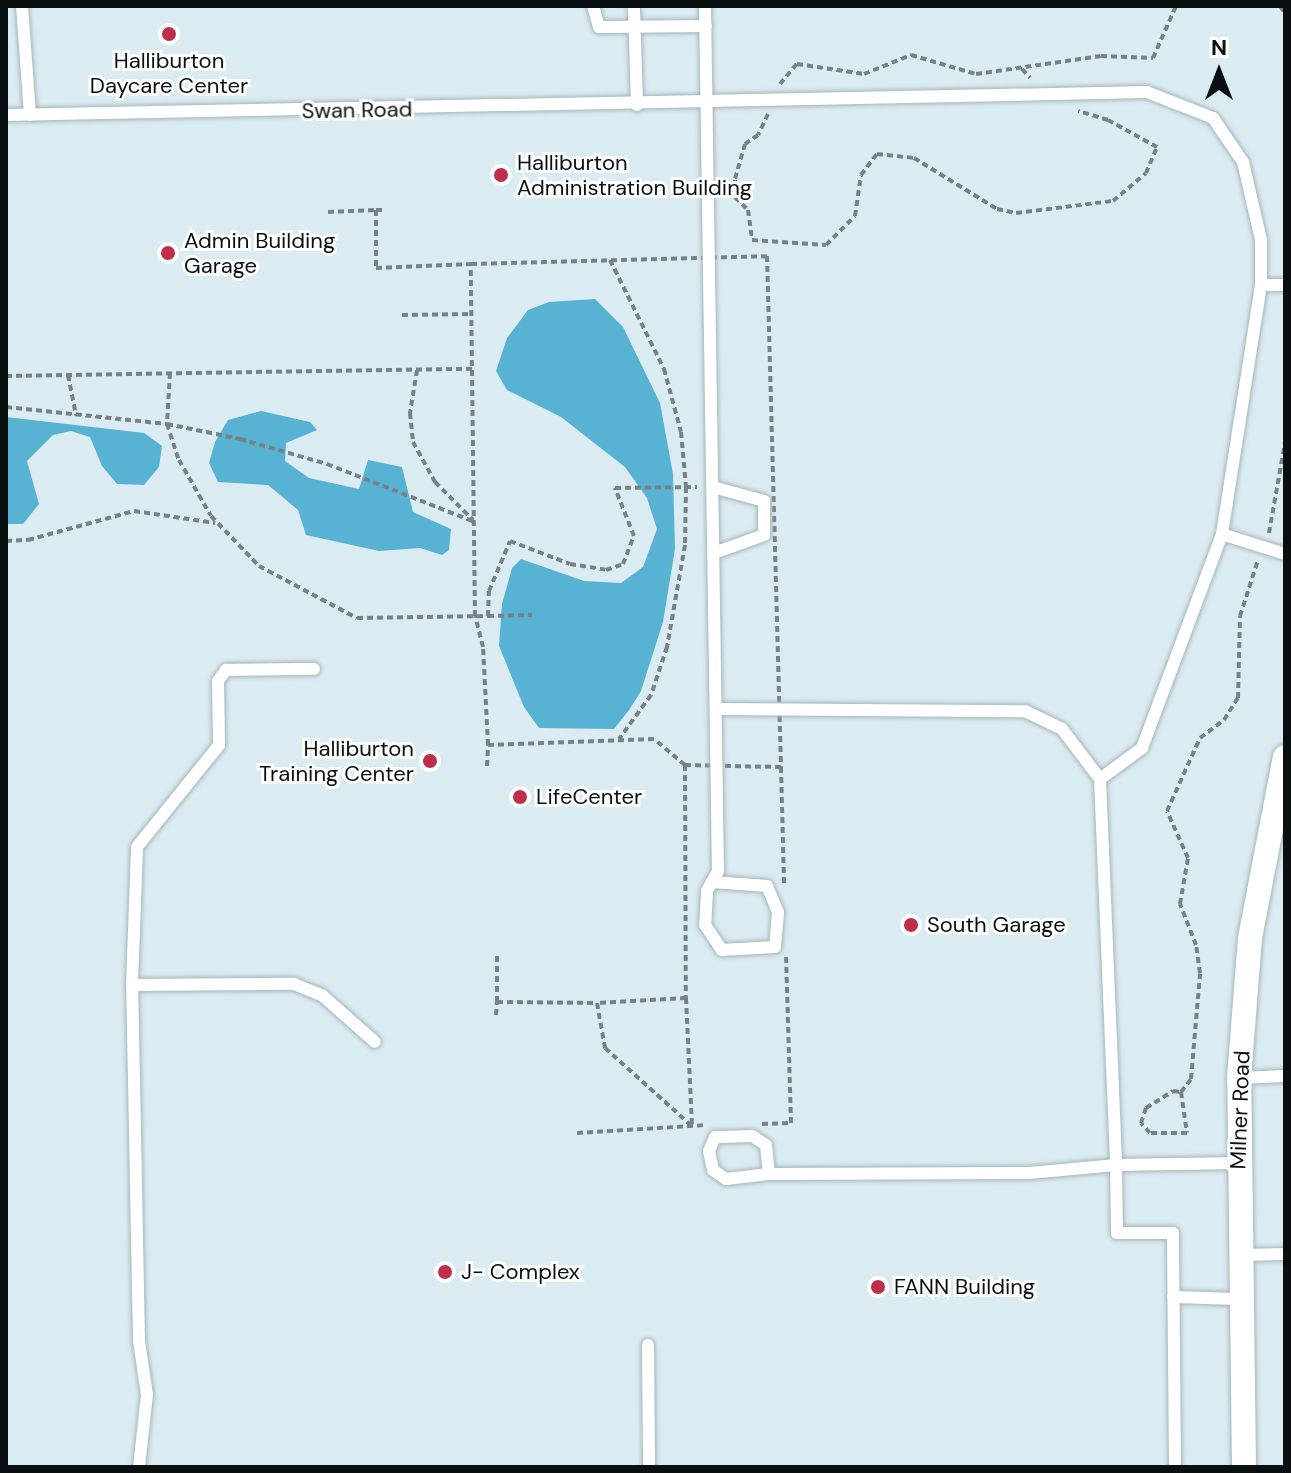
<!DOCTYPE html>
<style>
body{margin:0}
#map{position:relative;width:1291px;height:1473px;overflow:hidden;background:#daebf1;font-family:"DM Sans",sans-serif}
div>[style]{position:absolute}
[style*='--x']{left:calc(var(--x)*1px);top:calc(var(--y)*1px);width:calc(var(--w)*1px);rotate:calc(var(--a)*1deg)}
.water>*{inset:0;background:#57b2d3}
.path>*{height:4px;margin-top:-2px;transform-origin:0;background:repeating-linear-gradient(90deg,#778287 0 6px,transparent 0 10px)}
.roads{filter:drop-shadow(0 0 2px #a6b5bc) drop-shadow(0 0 2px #a6b5bc)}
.service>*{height:12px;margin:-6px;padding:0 6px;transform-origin:6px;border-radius:6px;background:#fff}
.minor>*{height:24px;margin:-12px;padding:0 12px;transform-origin:12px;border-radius:12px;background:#fff}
.dots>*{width:22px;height:22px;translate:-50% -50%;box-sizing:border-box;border:4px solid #fff;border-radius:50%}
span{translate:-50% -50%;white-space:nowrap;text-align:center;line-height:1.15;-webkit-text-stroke:6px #fff;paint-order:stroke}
.poi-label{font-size:22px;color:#0a0f12}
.left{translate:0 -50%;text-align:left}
.right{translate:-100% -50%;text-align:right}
.street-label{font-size:22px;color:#0a0f12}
.frame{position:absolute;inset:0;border:8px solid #0a0f12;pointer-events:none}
.north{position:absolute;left:1179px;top:32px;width:80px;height:80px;-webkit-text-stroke:6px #fff;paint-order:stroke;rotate:0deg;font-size:22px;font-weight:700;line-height:32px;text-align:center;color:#0a0f12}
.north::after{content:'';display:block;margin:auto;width:28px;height:36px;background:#0a0f12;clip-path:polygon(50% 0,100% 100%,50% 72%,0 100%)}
</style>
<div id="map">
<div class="water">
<i style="clip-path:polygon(595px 299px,623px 327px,660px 403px,673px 474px,675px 549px,663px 622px,641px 691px,629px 710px,614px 729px,539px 728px,524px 707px,499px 646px,502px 604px,512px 568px,521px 559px,584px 581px,621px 583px,643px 567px,657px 529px,647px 498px,625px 467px,561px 417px,507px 390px,496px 371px,507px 338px,528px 310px,549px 302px)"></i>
<i style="clip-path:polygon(261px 411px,310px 422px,317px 430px,286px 443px,285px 461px,309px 478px,359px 489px,368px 460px,402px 467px,413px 512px,451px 529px,449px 550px,442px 555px,420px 548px,379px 551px,306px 535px,298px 510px,268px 485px,218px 482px,209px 463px,215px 442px,228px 420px)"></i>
<i style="clip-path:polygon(6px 417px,144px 433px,162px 446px,159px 467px,144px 485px,117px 484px,102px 466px,90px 437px,71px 431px,53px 435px,27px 461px,39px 504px,23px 524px,6px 524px)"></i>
</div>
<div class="path">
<i style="--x:1280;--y:6;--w:9;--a:54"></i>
<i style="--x:1022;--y:69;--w:12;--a:48"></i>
<i style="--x:780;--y:84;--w:26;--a:-50"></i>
<i style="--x:797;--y:64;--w:68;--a:8.5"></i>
<i style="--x:864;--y:74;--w:51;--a:-22"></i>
<i style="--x:911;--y:55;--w:68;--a:16.3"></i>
<i style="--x:976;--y:74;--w:126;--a:-8.2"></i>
<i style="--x:1101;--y:56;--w:52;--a:2.2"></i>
<i style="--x:1153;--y:58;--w:57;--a:-66.1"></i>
<i style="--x:768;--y:114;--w:23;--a:115"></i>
<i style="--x:758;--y:135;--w:16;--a:145"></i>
<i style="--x:745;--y:144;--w:37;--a:106"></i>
<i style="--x:735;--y:180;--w:17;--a:90"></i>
<i style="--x:735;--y:197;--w:18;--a:45"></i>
<i style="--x:748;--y:210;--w:30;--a:82"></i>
<i style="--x:752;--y:240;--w:74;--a:3.9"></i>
<i style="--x:826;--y:245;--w:41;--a:-45"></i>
<i style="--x:855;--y:216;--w:41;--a:-81.7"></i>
<i style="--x:861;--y:175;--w:26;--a:-53"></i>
<i style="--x:877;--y:154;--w:37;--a:6"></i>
<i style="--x:914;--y:158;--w:97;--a:31.6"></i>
<i style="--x:997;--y:209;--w:19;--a:12"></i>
<i style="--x:1016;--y:213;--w:98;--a:-7.1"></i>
<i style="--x:1113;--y:201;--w:43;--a:-40.3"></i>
<i style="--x:1146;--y:173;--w:28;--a:-67"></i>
<i style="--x:1157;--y:147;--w:56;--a:-151.1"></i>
<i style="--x:1108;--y:120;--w:31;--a:-163"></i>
<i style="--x:376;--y:210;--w:10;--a:0"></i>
<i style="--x:328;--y:212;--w:48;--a:-2.4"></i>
<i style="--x:376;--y:210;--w:58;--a:90"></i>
<i style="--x:376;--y:268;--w:95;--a:-2.4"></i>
<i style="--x:767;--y:256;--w:511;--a:88.43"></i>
<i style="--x:781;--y:767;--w:96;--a:-178.8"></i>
<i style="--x:685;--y:765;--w:40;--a:-140"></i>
<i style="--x:654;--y:739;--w:166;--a:177.9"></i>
<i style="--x:488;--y:745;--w:98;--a:-92.9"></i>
<i style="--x:483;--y:647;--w:32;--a:-104"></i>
<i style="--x:475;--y:616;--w:352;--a:-90.7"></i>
<i style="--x:471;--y:264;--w:296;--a:-1.5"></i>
<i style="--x:610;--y:260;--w:122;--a:63.6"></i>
<i style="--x:664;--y:369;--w:65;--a:74.9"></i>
<i style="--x:681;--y:432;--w:55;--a:84.8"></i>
<i style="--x:686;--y:487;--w:58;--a:91"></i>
<i style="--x:685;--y:545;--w:104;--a:100"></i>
<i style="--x:667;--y:647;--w:51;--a:108.4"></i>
<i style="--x:651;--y:695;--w:54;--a:126"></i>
<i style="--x:402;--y:315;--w:70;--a:-0.8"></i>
<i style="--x:417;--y:370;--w:44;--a:99.2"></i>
<i style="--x:410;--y:413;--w:29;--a:84"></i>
<i style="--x:413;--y:442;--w:46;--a:61.2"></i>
<i style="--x:435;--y:482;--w:54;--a:45"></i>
<i style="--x:170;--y:373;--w:51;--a:93.4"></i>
<i style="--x:167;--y:424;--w:38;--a:72"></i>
<i style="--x:179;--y:460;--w:64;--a:60.3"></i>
<i style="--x:211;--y:516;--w:69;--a:46.2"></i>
<i style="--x:259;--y:566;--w:111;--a:28"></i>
<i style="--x:357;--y:618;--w:131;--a:-0.9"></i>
<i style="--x:488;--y:616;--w:25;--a:-88"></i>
<i style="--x:489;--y:591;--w:54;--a:-67.2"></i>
<i style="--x:510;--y:541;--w:64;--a:21"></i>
<i style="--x:570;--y:564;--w:36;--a:9"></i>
<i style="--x:606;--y:570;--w:18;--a:-19"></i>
<i style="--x:623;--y:564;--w:30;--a:-69"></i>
<i style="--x:634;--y:536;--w:52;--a:-111.6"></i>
<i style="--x:615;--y:488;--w:82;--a:-0.7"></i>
<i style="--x:68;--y:375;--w:41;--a:78.7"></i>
<i style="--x:6;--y:376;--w:467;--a:-0.9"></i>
<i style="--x:6;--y:407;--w:162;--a:6"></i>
<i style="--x:167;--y:424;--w:75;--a:11.6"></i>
<i style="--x:240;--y:439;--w:91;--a:16"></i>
<i style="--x:327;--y:464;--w:159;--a:21.4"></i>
<i style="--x:1269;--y:533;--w:92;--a:-80"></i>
<i style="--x:6;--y:541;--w:22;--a:-3"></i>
<i style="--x:28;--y:540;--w:110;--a:-15.3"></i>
<i style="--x:134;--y:511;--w:82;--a:8.4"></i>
<i style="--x:488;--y:616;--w:44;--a:-1.3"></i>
<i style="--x:685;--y:765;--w:233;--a:89.8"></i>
<i style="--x:686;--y:998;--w:89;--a:176.8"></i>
<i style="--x:597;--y:1003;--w:46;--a:79.9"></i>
<i style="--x:605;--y:1048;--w:117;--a:41.9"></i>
<i style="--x:487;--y:766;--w:21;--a:-87"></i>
<i style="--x:781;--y:767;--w:118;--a:88.5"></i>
<i style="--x:497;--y:956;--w:46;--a:90"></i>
<i style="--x:686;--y:998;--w:128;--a:87.3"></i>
<i style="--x:496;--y:1015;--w:13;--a:-86"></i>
<i style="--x:497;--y:1002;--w:100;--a:0.6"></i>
<i style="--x:1181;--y:1092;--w:41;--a:81.7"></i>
<i style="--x:1187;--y:1133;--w:37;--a:180"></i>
<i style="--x:1150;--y:1133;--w:13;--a:-132"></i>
<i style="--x:1141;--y:1123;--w:16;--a:-72"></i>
<i style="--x:1146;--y:1108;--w:32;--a:-32"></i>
<i style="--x:1173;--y:1091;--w:8;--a:7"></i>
<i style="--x:1181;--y:1092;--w:16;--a:-52"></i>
<i style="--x:1191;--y:1079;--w:106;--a:-85.1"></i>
<i style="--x:1200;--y:973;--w:28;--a:-98"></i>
<i style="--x:1196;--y:945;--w:44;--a:-111.3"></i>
<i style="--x:1180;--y:904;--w:47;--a:-80.1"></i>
<i style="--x:1188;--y:858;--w:51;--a:-114.1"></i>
<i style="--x:1167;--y:811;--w:80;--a:-65.7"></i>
<i style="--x:1200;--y:738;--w:30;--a:-37"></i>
<i style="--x:1224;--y:720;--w:26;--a:-58"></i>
<i style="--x:1238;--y:698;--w:82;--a:-88.6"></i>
<i style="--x:1240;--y:616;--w:59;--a:-72.2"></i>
<i style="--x:762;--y:1124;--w:29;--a:-2"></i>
<i style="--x:791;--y:1123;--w:166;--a:-91.7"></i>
<i style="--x:577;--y:1133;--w:129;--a:-3.5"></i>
</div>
<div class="roads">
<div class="service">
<i style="--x:22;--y:6;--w:109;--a:85.8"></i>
<i style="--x:593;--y:6;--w:22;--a:74"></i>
<i style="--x:599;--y:27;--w:107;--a:-0.5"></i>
<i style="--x:705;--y:6;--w:865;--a:89.14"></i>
<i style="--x:718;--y:871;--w:13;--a:119"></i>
<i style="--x:712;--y:882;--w:10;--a:119"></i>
<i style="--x:707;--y:891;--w:34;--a:93"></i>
<i style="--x:705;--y:925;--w:30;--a:56"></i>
<i style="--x:722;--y:950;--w:53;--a:-3.2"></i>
<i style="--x:775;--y:947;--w:35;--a:-85"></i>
<i style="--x:778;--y:912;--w:28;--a:-113"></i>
<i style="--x:767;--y:886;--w:55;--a:-175.8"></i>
<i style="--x:634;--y:9;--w:96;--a:88.2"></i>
<i style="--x:6;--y:115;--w:1141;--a:-1.15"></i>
<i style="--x:1147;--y:92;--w:71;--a:21.5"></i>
<i style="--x:1213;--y:118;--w:53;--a:55.7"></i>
<i style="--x:1243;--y:162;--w:80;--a:77"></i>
<i style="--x:1261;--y:240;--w:45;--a:90"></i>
<i style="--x:1261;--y:285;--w:24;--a:0"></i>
<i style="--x:713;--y:487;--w:53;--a:15.4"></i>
<i style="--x:764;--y:501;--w:34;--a:90"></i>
<i style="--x:764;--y:535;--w:53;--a:160.2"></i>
<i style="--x:1222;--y:534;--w:66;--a:17.6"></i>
<i style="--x:716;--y:709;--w:309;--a:0.4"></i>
<i style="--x:1025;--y:711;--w:41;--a:25.9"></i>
<i style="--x:1062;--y:729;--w:63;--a:52.8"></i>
<i style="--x:1100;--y:779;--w:386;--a:87.6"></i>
<i style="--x:1116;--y:1165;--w:87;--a:174.7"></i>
<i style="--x:1029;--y:1173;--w:260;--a:179.8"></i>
<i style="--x:769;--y:1174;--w:29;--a:-96"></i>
<i style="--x:766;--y:1145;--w:17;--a:-147"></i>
<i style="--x:752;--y:1136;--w:37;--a:178"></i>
<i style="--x:715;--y:1137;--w:15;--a:113"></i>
<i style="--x:709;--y:1151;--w:19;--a:78"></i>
<i style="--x:713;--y:1170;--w:16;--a:35"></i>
<i style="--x:726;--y:1179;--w:43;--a:-6.6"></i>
<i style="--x:1100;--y:779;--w:52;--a:-36.4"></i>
<i style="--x:1142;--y:748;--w:228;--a:-69.5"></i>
<i style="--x:1222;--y:534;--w:252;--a:-81.1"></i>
<i style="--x:132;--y:985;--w:162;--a:-0.4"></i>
<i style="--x:294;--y:984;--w:31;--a:22"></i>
<i style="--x:323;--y:996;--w:69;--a:41.5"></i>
<i style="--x:1239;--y:1078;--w:46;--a:-2.5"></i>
<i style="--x:1242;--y:1255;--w:43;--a:-1.3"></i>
<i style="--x:1173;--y:1297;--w:67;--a:1.7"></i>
<i style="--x:648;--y:1345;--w:122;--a:89.5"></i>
<i style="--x:139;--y:1467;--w:72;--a:-83.7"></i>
<i style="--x:147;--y:1395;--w:55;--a:-98.4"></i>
<i style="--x:139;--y:1341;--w:356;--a:-91.1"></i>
<i style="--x:132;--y:985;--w:138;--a:-87.9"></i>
<i style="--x:137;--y:847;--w:131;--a:-51.2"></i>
<i style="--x:219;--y:745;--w:64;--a:-90.9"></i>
<i style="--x:218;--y:681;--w:14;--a:-54"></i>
<i style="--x:226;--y:670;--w:88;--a:-0.7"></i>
<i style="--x:1175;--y:1467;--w:234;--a:-90.5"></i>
<i style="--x:1173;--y:1233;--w:56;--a:180"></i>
<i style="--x:1117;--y:1233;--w:68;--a:-90.8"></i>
<i style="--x:1116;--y:1165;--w:121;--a:-0.9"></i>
</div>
<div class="minor">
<i style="--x:1244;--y:1467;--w:389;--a:-90.7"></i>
<i style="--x:1239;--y:1078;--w:140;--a:-85.5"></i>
<i style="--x:1250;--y:938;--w:184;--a:-79.1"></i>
</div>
</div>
<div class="dots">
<i style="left:169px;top:34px;background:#bf2f4c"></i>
<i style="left:501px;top:175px;background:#bf2f4c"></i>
<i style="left:168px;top:253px;background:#bf2f4c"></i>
<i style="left:430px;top:761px;background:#bf2f4c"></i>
<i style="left:520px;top:797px;background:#bf2f4c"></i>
<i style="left:911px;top:925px;background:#bf2f4c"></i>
<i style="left:445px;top:1272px;background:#bf2f4c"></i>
<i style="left:878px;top:1287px;background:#bf2f4c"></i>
</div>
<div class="poi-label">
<span style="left:169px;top:73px">Halliburton<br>Daycare Center</span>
<span class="left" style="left:517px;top:175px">Halliburton<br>Administration Building</span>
<span class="left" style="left:184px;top:253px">Admin Building<br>Garage</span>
<span class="right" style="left:414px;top:761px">Halliburton<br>Training Center</span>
<span class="left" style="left:536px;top:797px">LifeCenter</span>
<span class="left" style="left:927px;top:925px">South Garage</span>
<span class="left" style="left:461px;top:1272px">J- Complex</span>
<span class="left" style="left:894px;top:1287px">FANN Building</span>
</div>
<div class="street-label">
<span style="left:357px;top:110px;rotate:-1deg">Swan Road</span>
<span style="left:1240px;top:1110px;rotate:-88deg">Milner Road</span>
</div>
<div class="frame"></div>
<div class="north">N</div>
</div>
